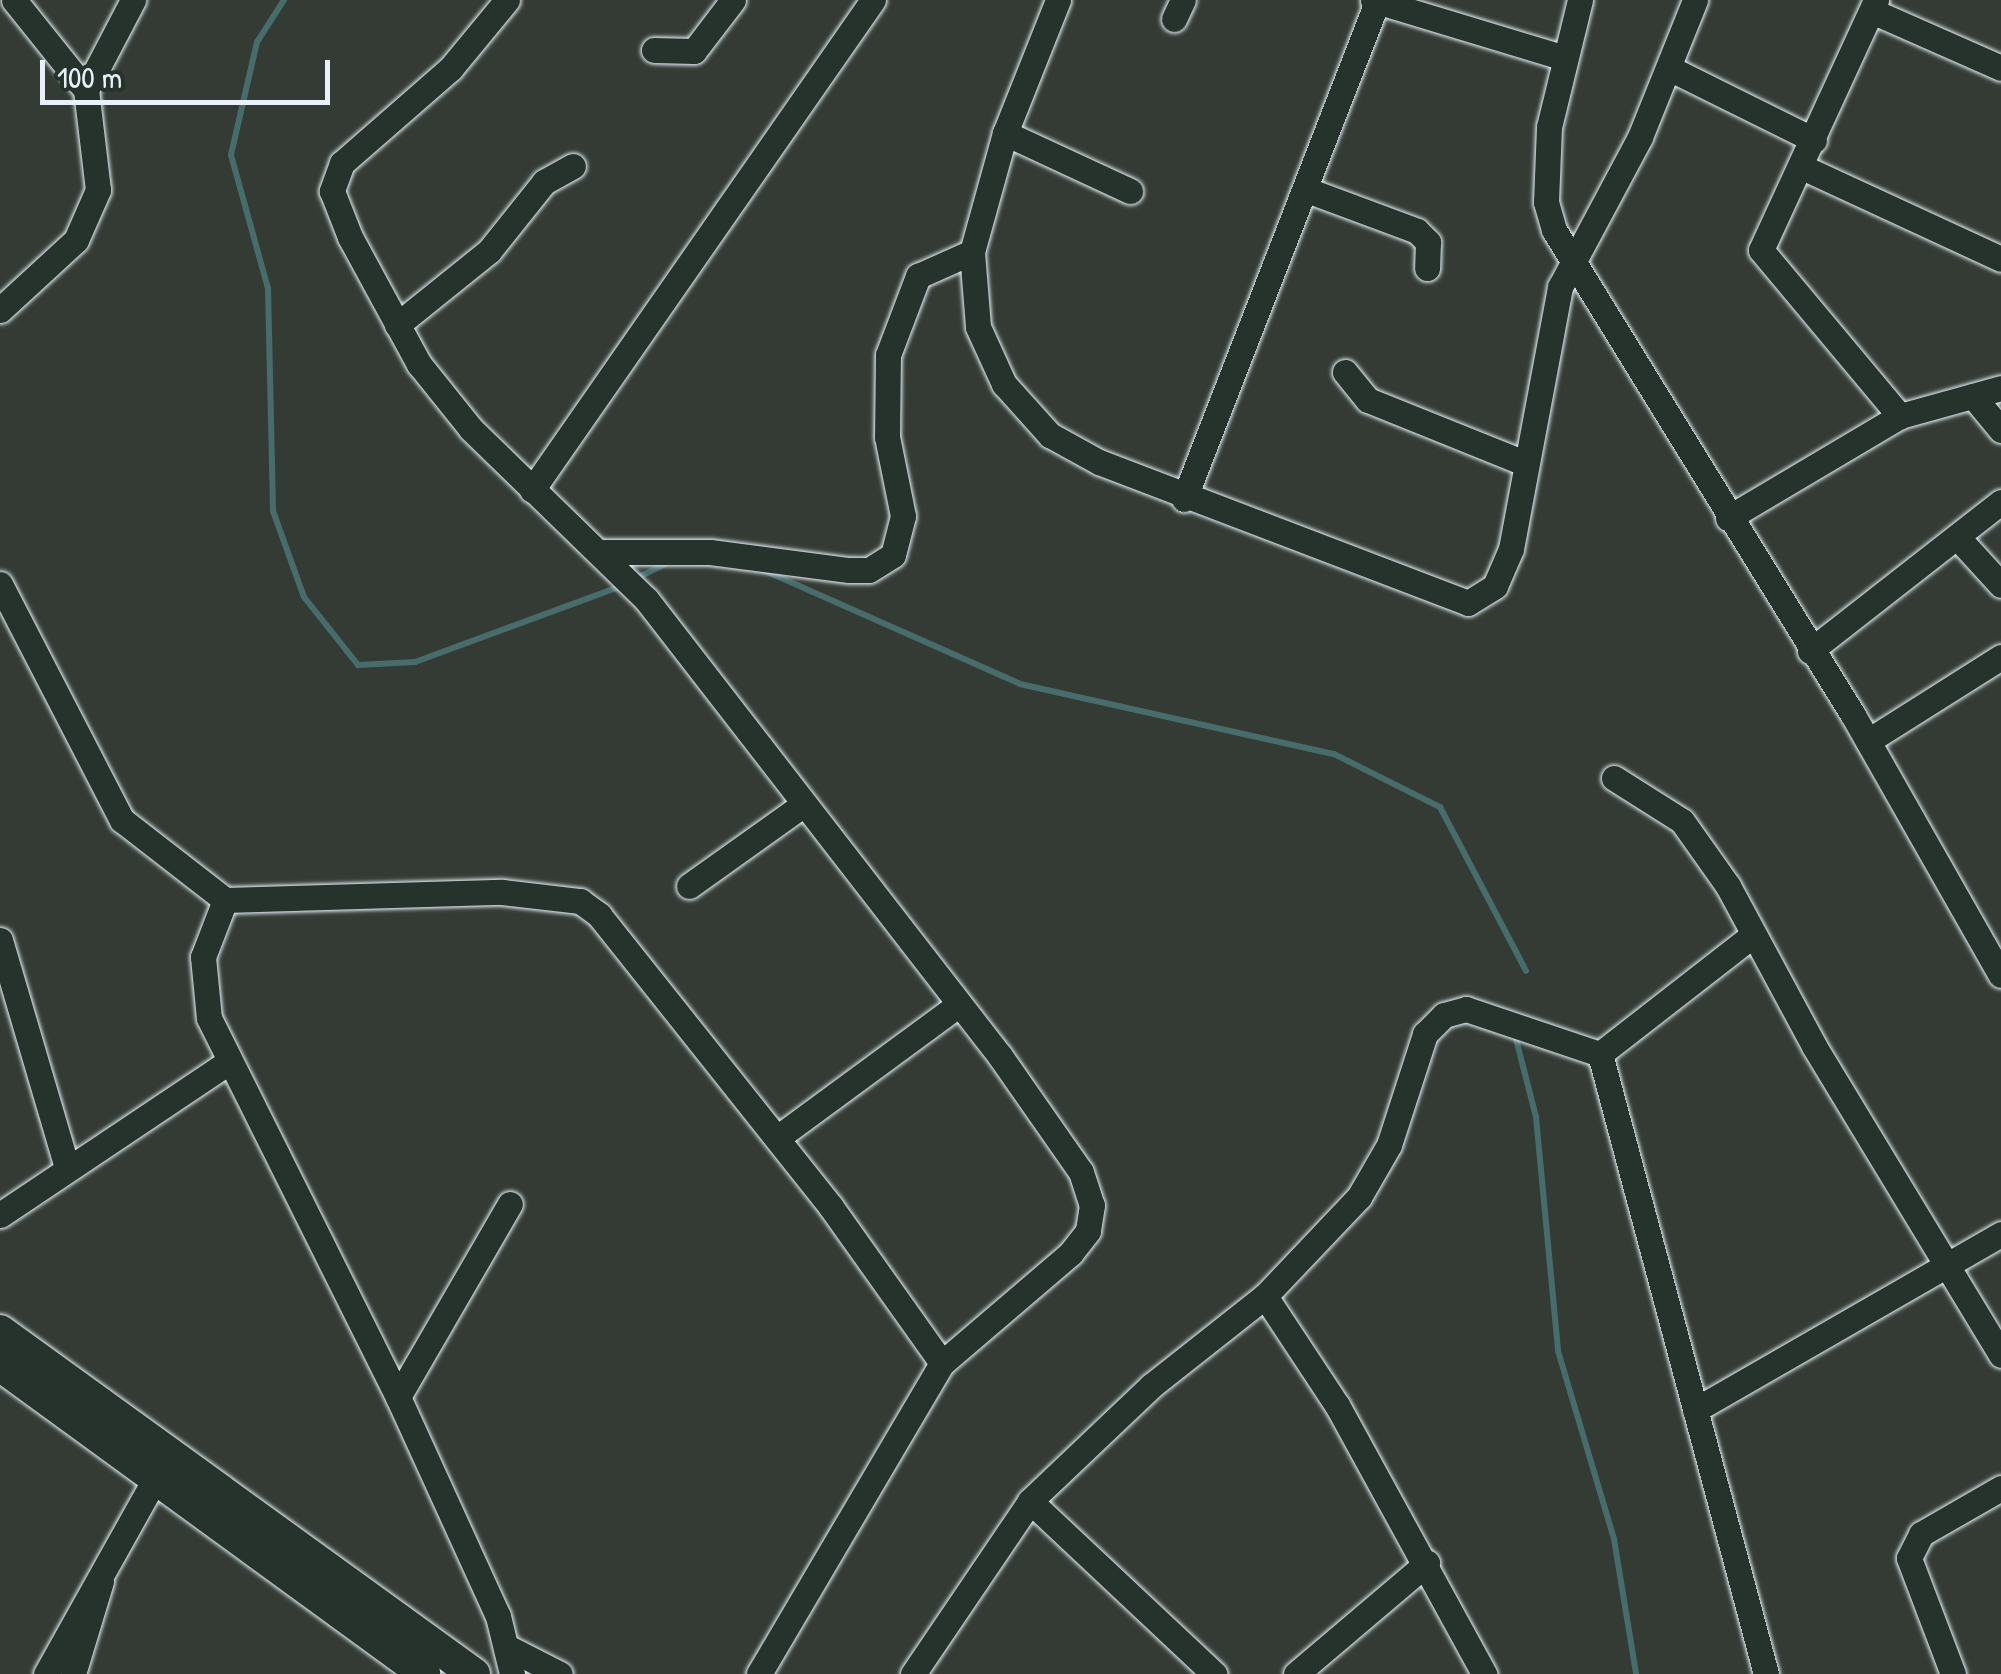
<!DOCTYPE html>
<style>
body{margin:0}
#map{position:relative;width:2001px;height:1674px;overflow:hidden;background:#333b34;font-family:"Patrick Hand",sans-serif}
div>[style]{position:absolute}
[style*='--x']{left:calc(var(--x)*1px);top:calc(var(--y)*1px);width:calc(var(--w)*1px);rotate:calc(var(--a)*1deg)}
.stream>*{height:6px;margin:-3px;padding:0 3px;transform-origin:3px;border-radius:3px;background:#486c6b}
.roads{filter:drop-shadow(0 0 2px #e8f1f8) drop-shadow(0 0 2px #e8f1f8)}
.minor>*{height:25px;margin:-12.5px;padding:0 12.5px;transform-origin:12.5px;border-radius:12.5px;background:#26332d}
.major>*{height:32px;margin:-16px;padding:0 16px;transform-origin:16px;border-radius:16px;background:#26332d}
span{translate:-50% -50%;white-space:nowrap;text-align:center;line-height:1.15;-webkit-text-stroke:9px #26332d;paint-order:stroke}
.scale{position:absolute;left:40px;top:60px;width:290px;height:45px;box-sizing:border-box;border:5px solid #e8f1f8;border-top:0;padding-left:12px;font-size:30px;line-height:35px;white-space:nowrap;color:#e8f1f8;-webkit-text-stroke:8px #26332d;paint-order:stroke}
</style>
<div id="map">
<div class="stream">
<i style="--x:284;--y:0;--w:50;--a:122.7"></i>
<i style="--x:257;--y:42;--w:116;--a:103"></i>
<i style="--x:231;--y:155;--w:138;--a:74.5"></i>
<i style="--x:268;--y:288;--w:223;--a:88.7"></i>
<i style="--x:273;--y:511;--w:91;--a:70.2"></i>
<i style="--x:304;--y:597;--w:87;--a:51.5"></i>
<i style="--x:358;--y:665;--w:57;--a:-3"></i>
<i style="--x:415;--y:662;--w:221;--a:-20.2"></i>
<i style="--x:761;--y:569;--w:283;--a:23.9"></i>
<i style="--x:1020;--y:684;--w:322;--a:12.6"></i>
<i style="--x:1334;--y:754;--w:119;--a:26.6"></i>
<i style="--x:1440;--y:807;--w:185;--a:62.3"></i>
<i style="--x:633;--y:580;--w:42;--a:-26.6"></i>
<i style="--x:1516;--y:1039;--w:81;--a:75.6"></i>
<i style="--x:1536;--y:1117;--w:235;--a:84.6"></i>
<i style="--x:1558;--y:1351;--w:196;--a:73.4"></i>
<i style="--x:1614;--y:1539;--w:137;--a:80.7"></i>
</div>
<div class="roads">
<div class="minor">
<i style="--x:507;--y:0;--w:88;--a:129.5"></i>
<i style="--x:451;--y:68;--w:145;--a:138.9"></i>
<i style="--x:342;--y:163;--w:30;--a:110"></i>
<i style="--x:332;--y:191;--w:49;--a:68.6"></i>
<i style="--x:350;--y:237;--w:145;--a:61.5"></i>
<i style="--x:419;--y:364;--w:83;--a:51.3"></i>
<i style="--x:471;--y:429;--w:244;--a:44.2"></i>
<i style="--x:646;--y:599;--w:578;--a:52.24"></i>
<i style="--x:1000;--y:1056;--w:141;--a:55.1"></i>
<i style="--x:1081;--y:1172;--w:35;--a:72"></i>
<i style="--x:1092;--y:1205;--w:26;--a:99"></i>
<i style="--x:1088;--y:1231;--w:28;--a:128"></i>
<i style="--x:1071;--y:1253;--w:170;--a:139.5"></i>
<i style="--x:942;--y:1363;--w:361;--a:120.5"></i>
<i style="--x:1058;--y:0;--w:143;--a:111.7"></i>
<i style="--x:1005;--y:133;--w:123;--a:105.5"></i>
<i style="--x:972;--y:252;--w:75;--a:85.4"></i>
<i style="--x:978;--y:327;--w:63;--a:65.5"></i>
<i style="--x:1004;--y:384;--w:69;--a:48"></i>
<i style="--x:1050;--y:435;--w:56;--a:28.9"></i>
<i style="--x:1099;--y:462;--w:395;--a:20.9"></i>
<i style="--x:1468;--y:603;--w:32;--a:-32"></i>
<i style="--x:1495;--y:586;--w:40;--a:-66.6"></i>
<i style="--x:1511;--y:549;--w:267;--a:-79.4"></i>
<i style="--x:1560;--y:287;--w:170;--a:-61.9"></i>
<i style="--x:1640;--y:137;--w:148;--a:-68.1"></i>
<i style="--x:1373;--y:0;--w:197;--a:16.8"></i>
<i style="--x:1580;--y:0;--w:131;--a:103.7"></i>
<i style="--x:1549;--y:127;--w:75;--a:92.3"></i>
<i style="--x:1546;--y:202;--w:29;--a:74"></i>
<i style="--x:1554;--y:230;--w:570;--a:58.35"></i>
<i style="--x:1853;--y:715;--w:299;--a:60.4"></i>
<i style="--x:1876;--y:0;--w:275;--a:114.7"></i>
<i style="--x:1761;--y:250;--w:217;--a:50.1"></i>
<i style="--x:1872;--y:11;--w:141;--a:23.8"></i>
<i style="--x:1174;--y:19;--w:21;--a:-65"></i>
<i style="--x:654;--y:50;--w:40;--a:1.4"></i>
<i style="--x:694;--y:51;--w:64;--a:-52.6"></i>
<i style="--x:1669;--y:68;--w:162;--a:26.4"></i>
<i style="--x:86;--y:90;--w:102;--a:-62.4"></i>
<i style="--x:1005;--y:133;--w:138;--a:24.9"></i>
<i style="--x:1802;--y:167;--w:219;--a:24.8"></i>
<i style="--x:1307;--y:190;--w:117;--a:20.4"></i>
<i style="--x:1417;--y:231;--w:16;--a:45"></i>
<i style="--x:1428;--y:242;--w:26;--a:92"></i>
<i style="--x:0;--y:310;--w:103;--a:-42.6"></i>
<i style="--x:76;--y:240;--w:55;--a:-66.3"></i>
<i style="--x:98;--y:190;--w:101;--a:-96.8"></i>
<i style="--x:86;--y:90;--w:115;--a:-128.7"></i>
<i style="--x:397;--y:325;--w:118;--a:-38.8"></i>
<i style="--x:489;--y:251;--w:88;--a:-51.4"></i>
<i style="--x:544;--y:182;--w:33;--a:-29"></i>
<i style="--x:1345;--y:372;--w:36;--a:51"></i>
<i style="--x:1368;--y:400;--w:169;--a:21.9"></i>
<i style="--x:1973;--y:396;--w:44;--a:50.5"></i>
<i style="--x:532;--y:490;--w:597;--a:-55.17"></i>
<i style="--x:1184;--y:499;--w:533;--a:-68.78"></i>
<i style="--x:1728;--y:518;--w:200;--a:-30.7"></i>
<i style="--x:1900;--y:416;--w:105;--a:-15.5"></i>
<i style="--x:1959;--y:539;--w:62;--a:47.6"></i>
<i style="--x:599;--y:552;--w:111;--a:0"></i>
<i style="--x:710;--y:552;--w:140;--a:7.4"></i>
<i style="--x:849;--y:570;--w:20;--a:0"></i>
<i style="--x:869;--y:570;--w:28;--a:-32"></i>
<i style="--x:893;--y:555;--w:40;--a:-75.6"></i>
<i style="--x:903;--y:516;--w:81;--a:-101.4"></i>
<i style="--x:887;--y:437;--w:82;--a:-89.3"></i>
<i style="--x:888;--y:355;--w:85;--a:-69.2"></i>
<i style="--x:918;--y:276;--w:59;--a:-24"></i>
<i style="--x:0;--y:584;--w:266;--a:62.7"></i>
<i style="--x:122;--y:820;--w:130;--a:37.8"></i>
<i style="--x:225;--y:900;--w:277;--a:-1.7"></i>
<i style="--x:502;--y:892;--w:79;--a:6.6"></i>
<i style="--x:580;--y:901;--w:24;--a:36"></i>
<i style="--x:599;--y:915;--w:373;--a:51.5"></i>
<i style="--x:831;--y:1207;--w:191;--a:54.6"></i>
<i style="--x:1810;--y:651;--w:242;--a:-38"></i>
<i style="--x:1868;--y:741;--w:157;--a:-32.3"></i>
<i style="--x:1614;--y:778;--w:80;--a:32.3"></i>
<i style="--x:1682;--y:821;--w:80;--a:54.7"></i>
<i style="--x:1728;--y:886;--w:182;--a:61.7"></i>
<i style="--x:1814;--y:1046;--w:361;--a:58.8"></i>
<i style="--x:689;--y:886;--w:138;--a:-35.5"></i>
<i style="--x:225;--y:900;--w:61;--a:111.1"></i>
<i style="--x:203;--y:957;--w:61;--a:84.4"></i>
<i style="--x:209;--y:1018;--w:424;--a:63.5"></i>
<i style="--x:398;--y:1397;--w:241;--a:65.5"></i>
<i style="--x:498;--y:1616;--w:60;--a:76.4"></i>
<i style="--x:0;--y:940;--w:238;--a:73.6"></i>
<i style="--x:1600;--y:1054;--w:194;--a:-37.9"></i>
<i style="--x:777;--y:1138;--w:225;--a:-36.3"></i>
<i style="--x:0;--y:1215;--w:273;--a:-33.8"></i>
<i style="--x:1265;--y:1296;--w:131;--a:56.6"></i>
<i style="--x:1337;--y:1405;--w:307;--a:61.3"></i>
<i style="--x:398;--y:1397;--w:223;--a:-59.9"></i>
<i style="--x:1695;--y:1410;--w:353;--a:-29.9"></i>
<i style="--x:1030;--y:1501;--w:253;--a:43.2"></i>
<i style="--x:509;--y:1648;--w:57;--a:27"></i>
<i style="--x:46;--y:1674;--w:240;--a:-60.8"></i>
<i style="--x:73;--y:1674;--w:97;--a:-73.2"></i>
<i style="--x:913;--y:1674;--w:209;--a:-55.9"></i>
<i style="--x:1030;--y:1501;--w:167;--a:-43.5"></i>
<i style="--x:1151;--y:1386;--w:145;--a:-38.3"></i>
<i style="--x:1265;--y:1296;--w:137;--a:-46.5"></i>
<i style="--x:1359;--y:1197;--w:60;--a:-60"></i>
<i style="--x:1389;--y:1145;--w:117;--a:-72"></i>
<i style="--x:1425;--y:1034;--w:27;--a:-45"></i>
<i style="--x:1444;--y:1015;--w:23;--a:-15"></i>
<i style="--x:1466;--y:1009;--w:141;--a:18.6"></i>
<i style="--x:1600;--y:1054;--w:642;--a:75.01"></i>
<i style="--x:1296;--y:1674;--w:172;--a:-40.3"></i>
<i style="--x:1953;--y:1674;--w:124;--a:-110.8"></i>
<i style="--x:1909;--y:1558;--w:27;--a:-63"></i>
<i style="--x:1921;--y:1534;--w:92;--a:-29.9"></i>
</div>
<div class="major">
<i style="--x:0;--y:1331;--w:585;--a:35.89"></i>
<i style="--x:0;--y:1365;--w:525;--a:36.08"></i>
</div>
</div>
<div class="scale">100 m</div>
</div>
